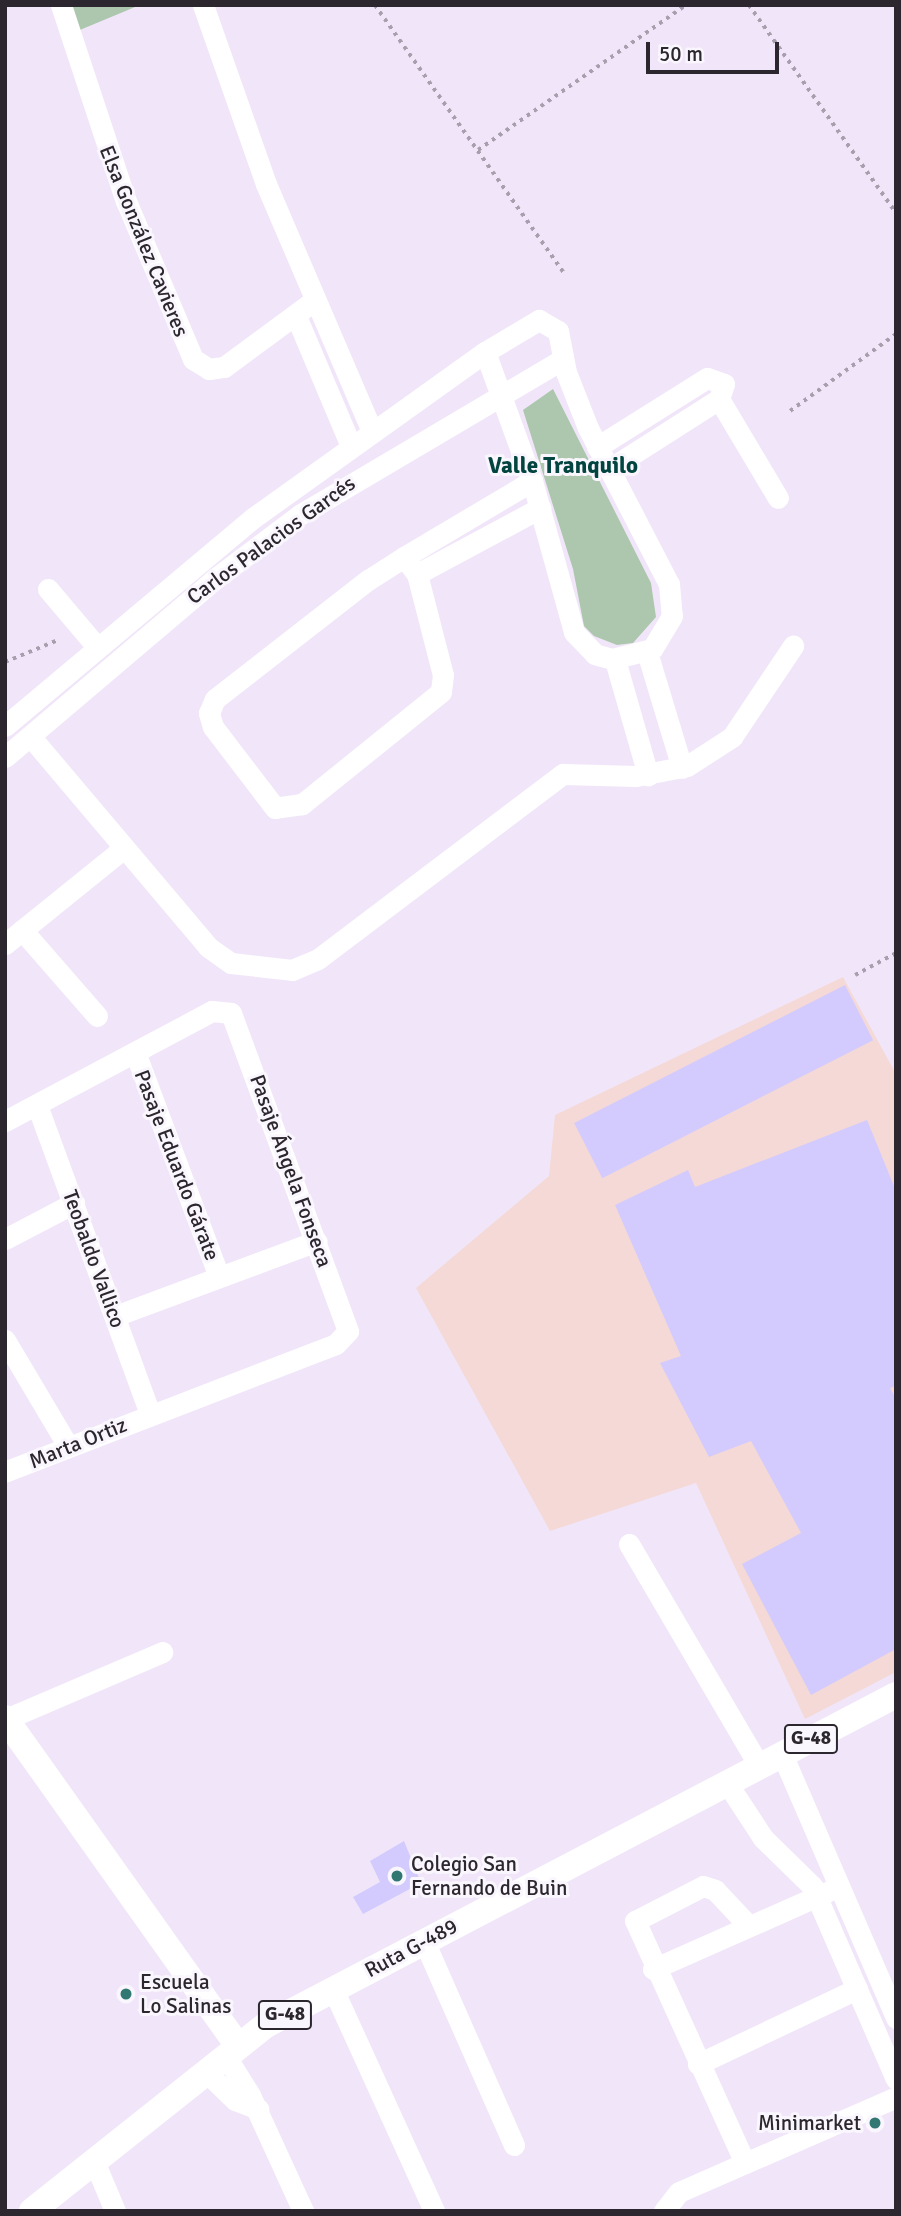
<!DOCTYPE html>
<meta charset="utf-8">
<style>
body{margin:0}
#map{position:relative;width:901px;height:2216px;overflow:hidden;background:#f1e6f9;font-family:Signika,sans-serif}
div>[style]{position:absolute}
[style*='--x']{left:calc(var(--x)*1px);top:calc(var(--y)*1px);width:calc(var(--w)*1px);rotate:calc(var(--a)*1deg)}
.industrial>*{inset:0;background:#f4d9d7}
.green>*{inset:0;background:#acc7ad}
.building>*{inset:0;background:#d3cbfd;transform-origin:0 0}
.path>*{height:3.5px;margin-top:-1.75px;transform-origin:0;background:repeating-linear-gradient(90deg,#a89fae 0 3.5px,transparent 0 8.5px)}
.minor>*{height:21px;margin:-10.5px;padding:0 10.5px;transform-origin:10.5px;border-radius:10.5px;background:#fff}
.major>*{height:26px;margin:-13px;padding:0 13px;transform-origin:13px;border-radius:13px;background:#fff}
.dots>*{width:19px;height:19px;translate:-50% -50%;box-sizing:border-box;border:4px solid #faf6fd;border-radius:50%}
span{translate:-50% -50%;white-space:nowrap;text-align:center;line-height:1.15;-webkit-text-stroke:6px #faf6fd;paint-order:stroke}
.shield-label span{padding:2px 5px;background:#faf6fd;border:2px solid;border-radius:5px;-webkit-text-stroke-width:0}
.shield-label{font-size:19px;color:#2c272e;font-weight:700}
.street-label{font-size:21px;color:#2c272e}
.poi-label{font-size:21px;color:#2c272e}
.left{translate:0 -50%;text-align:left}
.right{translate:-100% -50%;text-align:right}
.neighbourhood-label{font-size:23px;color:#02443f;font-weight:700}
.frame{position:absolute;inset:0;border:7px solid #2c272e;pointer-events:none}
.scale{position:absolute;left:646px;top:42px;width:133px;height:32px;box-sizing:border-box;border:4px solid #2c272e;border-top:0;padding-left:9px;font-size:21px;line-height:24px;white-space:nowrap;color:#2c272e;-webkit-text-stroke:5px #faf6fd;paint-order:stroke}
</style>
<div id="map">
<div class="industrial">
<i style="clip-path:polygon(843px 977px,896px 1074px,896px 1672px,805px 1719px,696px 1483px,550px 1531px,416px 1288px,549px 1176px,555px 1115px)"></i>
</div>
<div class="green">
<i style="clip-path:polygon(68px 5px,140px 5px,75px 32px)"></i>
<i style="clip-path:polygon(553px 389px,651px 583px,656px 617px,633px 643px,617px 645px,594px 636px,584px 626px,573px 569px,523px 410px)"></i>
</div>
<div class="building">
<i style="left:845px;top:985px;width:62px;height:304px;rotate:63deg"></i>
<i style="clip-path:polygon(867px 1120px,896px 1191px,896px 1386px,890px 1388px,896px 1399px,896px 1649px,811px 1695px,742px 1564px,801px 1533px,751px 1441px,709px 1457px,660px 1363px,681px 1356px,615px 1205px,688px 1170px,695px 1187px)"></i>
<i style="clip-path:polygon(404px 1841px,421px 1883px,363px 1914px,353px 1897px,380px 1882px,370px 1861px)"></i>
</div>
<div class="path">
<i style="--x:375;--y:5;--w:328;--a:54.8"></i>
<i style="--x:749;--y:5;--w:255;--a:54.7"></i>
<i style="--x:478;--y:150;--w:254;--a:-34.9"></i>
<i style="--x:790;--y:411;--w:131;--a:-36"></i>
<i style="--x:5;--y:662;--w:57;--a:-22.5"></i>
<i style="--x:855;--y:975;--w:47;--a:-28.2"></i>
</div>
<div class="minor">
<i style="--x:61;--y:5;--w:206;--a:71.7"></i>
<i style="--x:126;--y:201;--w:172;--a:67"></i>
<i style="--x:193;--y:359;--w:19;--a:32"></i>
<i style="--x:209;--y:369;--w:15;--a:-8"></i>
<i style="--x:224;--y:367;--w:113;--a:-36.4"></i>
<i style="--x:203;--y:5;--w:190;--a:70.6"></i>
<i style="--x:266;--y:184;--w:269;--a:66.8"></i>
<i style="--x:296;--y:316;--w:141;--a:67.1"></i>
<i style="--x:719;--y:399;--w:115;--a:59.2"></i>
<i style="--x:597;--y:447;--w:130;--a:-32.1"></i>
<i style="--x:707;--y:378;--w:18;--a:19"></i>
<i style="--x:724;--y:384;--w:16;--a:108"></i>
<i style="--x:719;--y:399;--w:130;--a:147.5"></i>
<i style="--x:404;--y:557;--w:21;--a:53"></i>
<i style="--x:417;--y:574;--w:104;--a:75.6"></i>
<i style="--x:443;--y:675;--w:17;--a:97"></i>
<i style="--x:441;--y:692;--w:179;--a:141.1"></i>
<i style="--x:302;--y:804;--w:27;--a:172"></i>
<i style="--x:275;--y:808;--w:102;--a:-127.4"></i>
<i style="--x:213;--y:727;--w:15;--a:-106"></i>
<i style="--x:209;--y:713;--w:15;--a:-67"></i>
<i style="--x:215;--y:699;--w:194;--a:-37.9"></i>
<i style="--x:368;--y:580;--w:43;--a:-32.6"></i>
<i style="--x:404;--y:557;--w:149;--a:-30.7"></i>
<i style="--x:417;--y:574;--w:140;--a:-28.2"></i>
<i style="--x:48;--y:589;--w:76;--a:49.8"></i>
<i style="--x:647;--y:652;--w:121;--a:73.2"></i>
<i style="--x:615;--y:660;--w:120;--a:74"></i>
<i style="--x:5;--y:726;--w:324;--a:-40"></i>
<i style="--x:253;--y:518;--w:285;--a:-35.6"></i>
<i style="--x:485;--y:352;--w:63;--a:-30.7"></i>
<i style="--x:539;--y:320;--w:22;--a:30"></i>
<i style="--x:558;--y:331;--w:42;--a:79"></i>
<i style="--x:566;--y:372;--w:60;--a:68.6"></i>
<i style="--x:588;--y:428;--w:176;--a:62.6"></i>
<i style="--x:669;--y:584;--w:32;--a:85"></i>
<i style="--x:672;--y:616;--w:39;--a:121"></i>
<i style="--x:652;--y:649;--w:41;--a:166"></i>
<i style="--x:612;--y:659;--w:18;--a:-164"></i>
<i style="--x:595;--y:654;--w:30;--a:-134"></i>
<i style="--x:574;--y:632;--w:157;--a:-105.5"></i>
<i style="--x:532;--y:481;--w:137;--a:-110"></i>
<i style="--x:30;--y:736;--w:276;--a:49.8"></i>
<i style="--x:208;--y:947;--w:28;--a:35"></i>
<i style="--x:231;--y:963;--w:61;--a:6.5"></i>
<i style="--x:292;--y:970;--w:28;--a:-23"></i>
<i style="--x:318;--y:959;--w:307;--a:-37.1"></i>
<i style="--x:563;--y:774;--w:73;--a:1.6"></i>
<i style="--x:636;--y:776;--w:52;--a:-11.1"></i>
<i style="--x:687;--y:766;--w:54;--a:-32.8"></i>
<i style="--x:732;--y:737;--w:110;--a:-56.2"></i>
<i style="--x:5;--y:757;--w:277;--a:-40.3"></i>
<i style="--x:216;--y:578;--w:106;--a:-37"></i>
<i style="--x:301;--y:514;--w:304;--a:-30.6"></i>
<i style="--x:22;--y:930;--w:114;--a:48.9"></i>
<i style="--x:5;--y:944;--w:153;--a:-38.9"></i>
<i style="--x:135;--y:1052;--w:240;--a:69.5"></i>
<i style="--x:37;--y:1105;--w:328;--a:69.9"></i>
<i style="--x:5;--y:1121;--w:234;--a:-28"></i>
<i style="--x:212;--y:1011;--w:19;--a:6"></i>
<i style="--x:231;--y:1013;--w:339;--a:69.8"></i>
<i style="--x:348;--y:1331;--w:18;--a:133"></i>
<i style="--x:336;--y:1344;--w:355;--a:158.9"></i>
<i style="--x:5;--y:1239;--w:78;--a:-27.6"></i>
<i style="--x:115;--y:1316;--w:215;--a:-20.4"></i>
<i style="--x:5;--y:1340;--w:123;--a:59.3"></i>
<i style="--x:629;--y:1544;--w:257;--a:59.6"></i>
<i style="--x:6;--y:1719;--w:170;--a:-23.2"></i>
<i style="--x:782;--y:1754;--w:288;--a:66.6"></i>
<i style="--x:727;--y:1783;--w:66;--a:56.8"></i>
<i style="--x:763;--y:1838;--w:69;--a:44.4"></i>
<i style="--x:812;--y:1886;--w:210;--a:66.5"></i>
<i style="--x:424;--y:1941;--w:223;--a:66.2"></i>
<i style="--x:653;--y:1969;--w:190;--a:-23.9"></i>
<i style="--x:333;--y:1989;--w:244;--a:65.5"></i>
<i style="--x:225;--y:2055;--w:47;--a:58"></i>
<i style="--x:250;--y:2095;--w:128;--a:65.4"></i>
<i style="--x:698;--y:2064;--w:176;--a:-25.3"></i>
<i style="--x:205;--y:2071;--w:42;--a:44"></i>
<i style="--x:235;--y:2100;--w:25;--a:21"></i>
<i style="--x:94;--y:2161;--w:54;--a:67.2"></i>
<i style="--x:745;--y:2163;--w:266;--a:-114.4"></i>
<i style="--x:635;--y:1921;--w:76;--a:-27.2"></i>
<i style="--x:703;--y:1886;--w:13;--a:18"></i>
<i style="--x:715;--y:1890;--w:48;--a:46.7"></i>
<i style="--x:664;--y:2211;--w:24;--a:-52"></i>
<i style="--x:679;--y:2192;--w:237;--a:-23.6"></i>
</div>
<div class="major">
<i style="--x:5;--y:1718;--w:401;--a:54.6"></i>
<i style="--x:32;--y:2211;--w:299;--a:-38.5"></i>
<i style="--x:266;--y:2025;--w:711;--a:-27.65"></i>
</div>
<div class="dots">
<i style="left:397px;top:1876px;background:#307871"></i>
<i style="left:126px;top:1994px;background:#307871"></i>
<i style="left:875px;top:2123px;background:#307871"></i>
</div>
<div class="shield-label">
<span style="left:811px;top:1739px">G-48</span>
<span style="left:285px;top:2015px">G-48</span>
</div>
<div class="street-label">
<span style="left:144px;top:241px;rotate:68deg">Elsa González Cavieres</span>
<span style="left:271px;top:540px;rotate:-36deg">Carlos Palacios Garcés</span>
<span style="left:177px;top:1165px;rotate:69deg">Pasaje Eduardo Gárate</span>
<span style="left:291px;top:1171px;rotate:70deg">Pasaje Ángela Fonseca</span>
<span style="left:94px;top:1259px;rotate:70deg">Teobaldo Vallico</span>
<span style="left:78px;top:1443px;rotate:-22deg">Marta Ortiz</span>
<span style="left:411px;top:1948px;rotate:-28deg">Ruta G-489</span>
</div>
<div class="poi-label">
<span class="left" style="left:411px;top:1876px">Colegio San<br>Fernando de Buin</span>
<span class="left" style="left:140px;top:1994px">Escuela<br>Lo Salinas</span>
<span class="right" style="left:861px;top:2123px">Minimarket</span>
</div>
<div class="neighbourhood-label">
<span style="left:563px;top:466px">Valle Tranquilo</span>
</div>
<div class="frame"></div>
<div class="scale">50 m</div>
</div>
